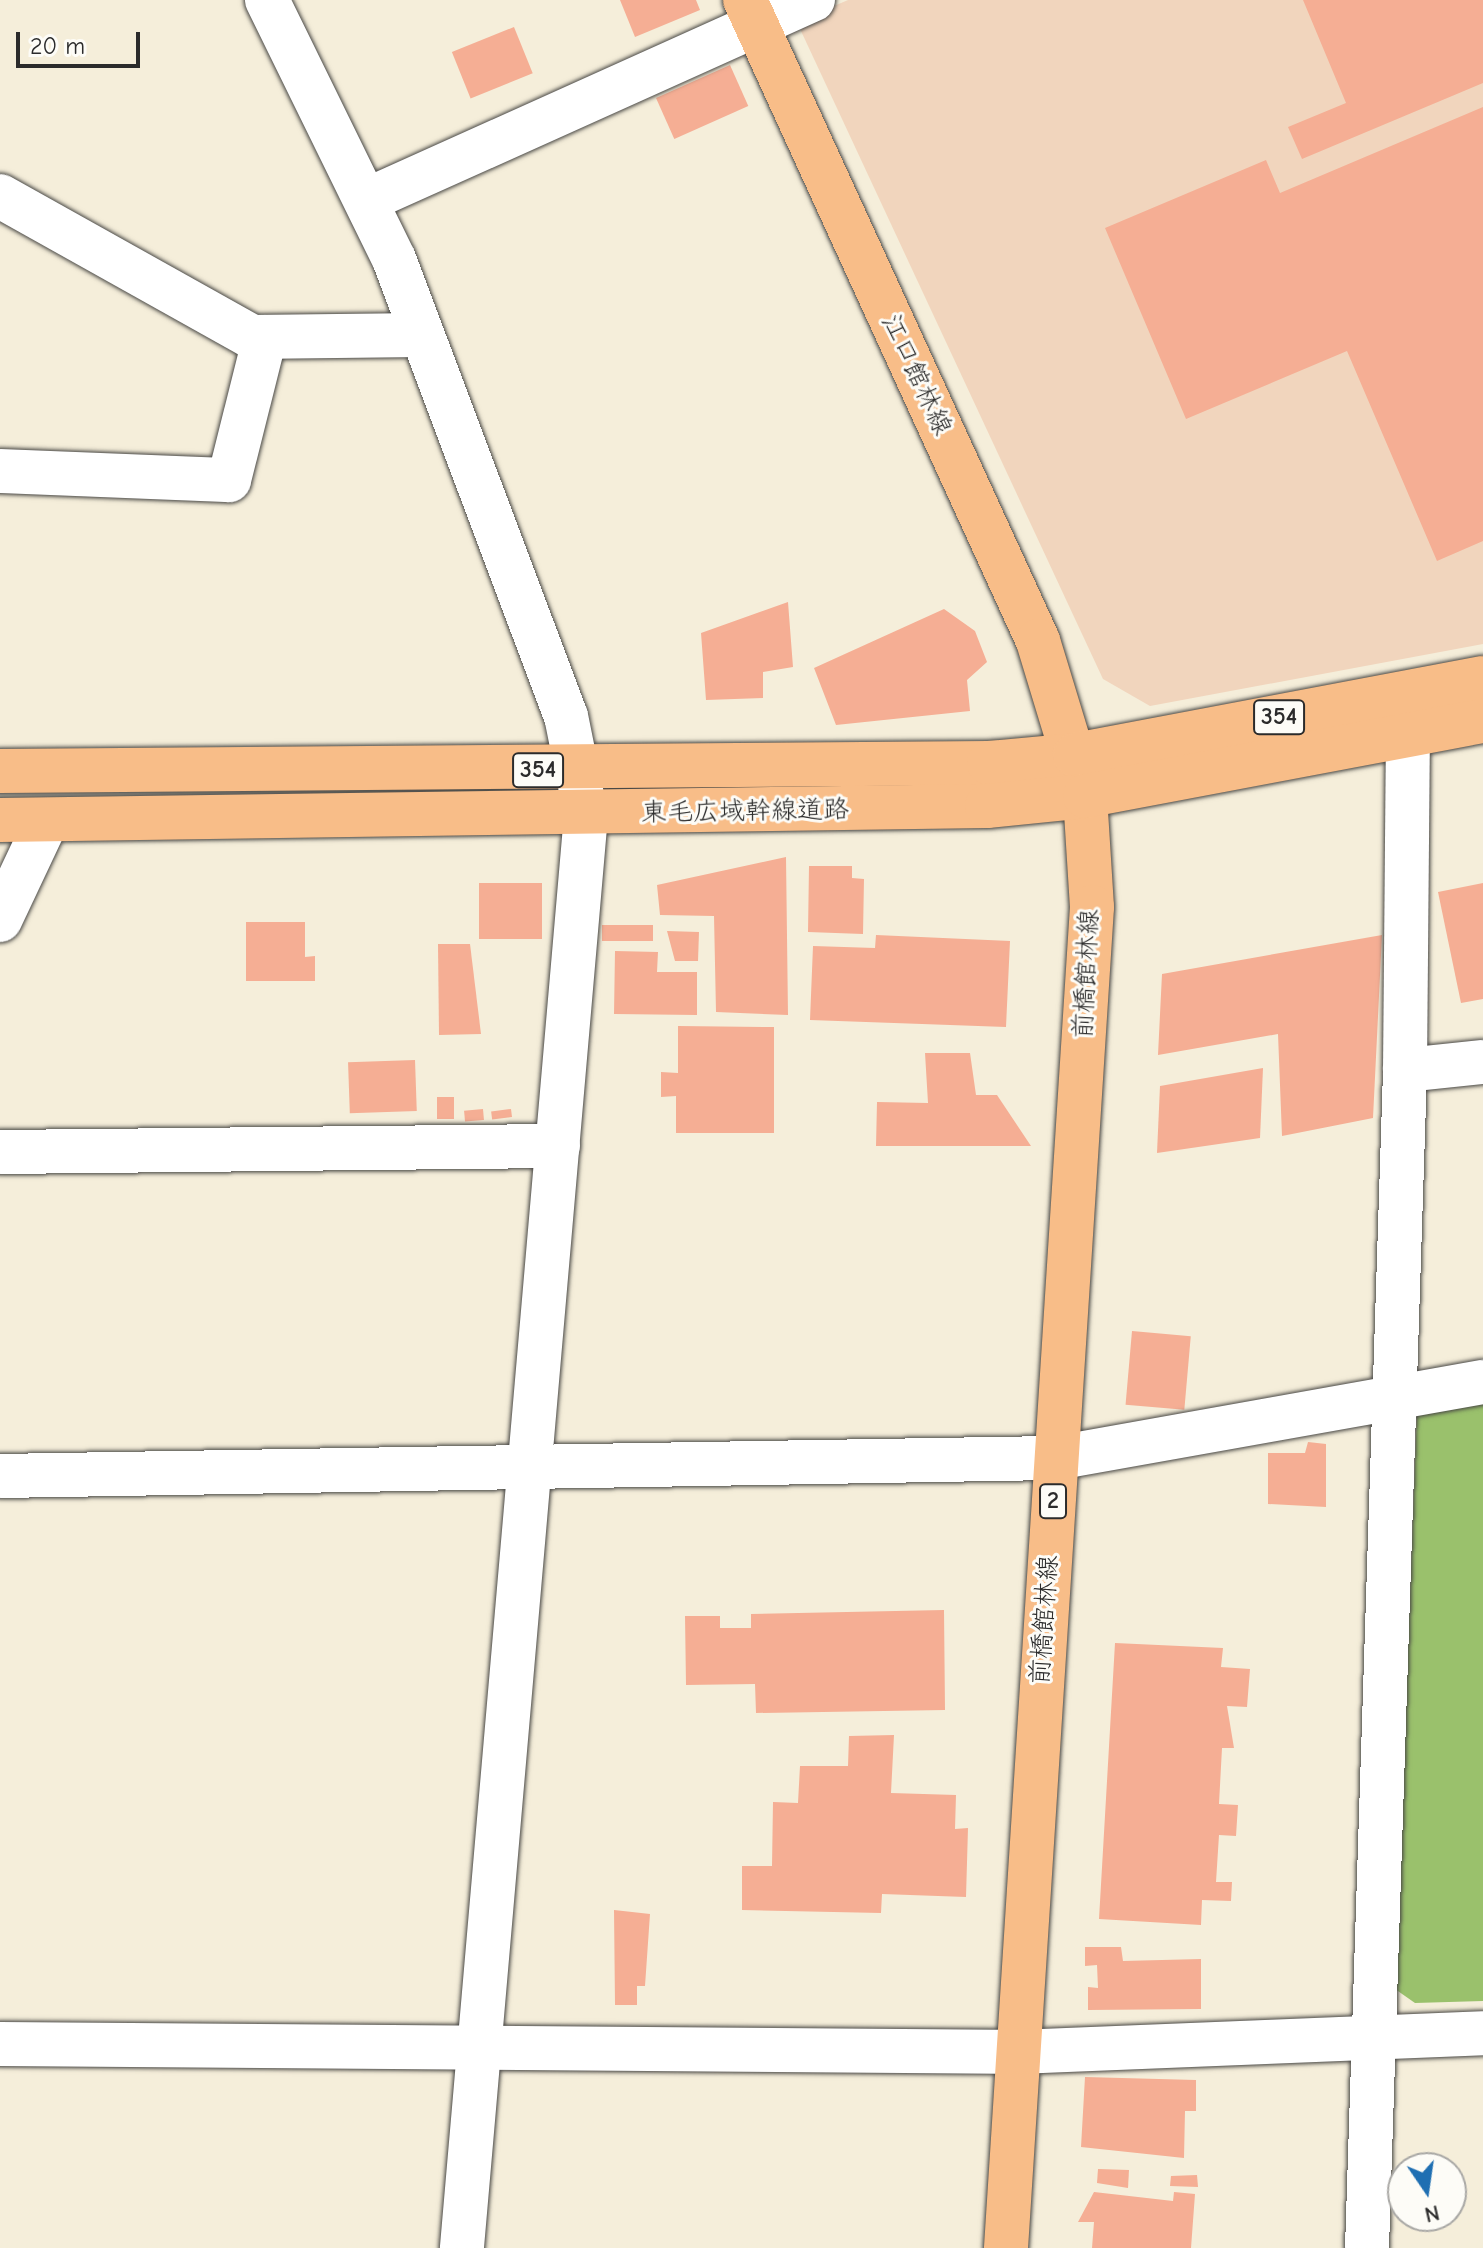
<!DOCTYPE html>
<meta charset="utf-8">
<style>
body{margin:0}
#map{position:relative;width:1483px;height:2248px;overflow:hidden;background:#f5eeda;font-family:"Comic Neue","Klee One",sans-serif}
div>[style]{position:absolute}
[style*='--x']{left:calc(var(--x)*1px);top:calc(var(--y)*1px);width:calc(var(--w)*1px);rotate:calc(var(--a)*1deg)}
.built>*{inset:0;background:#f1d5bd}
.green>*{inset:0;background:#9ac16c}
.building>*{inset:0;background:#f5ae94;transform-origin:0 0}
.roads{filter:drop-shadow(0 0 2px #494845) drop-shadow(0 0 2px #494845)}
.minor>*{height:44px;margin:-22px;padding:0 22px;transform-origin:22px;border-radius:22px;background:#fff}
.major>*{height:44px;margin:-22px;padding:0 22px;transform-origin:22px;border-radius:22px;background:#f8bd88}
.highway>*{height:44px;margin:-22px;padding:0 22px;transform-origin:22px;border-radius:22px;background:#f8bd88}
span{translate:-50% -50%;white-space:nowrap;text-align:center;line-height:1.15;-webkit-text-stroke:6px #fdfcf7;paint-order:stroke}
.shield-label span{padding:2px 6px;background:#fdfcf7;border:2px solid;border-radius:6px;-webkit-text-stroke-width:0}
.shield-label{font-size:24px;color:#2b2b2b;font-weight:700}
.street-label{font-size:26px;color:#2b2b2b}
.north{position:absolute;left:1387px;top:2152px;width:80px;height:80px;box-sizing:border-box;background:#fdfcf7;border:2px solid #a9a8a5;border-radius:50%;rotate:167deg;font-size:22px;font-weight:700;line-height:32px;text-align:center;color:#2b2b2b}
.north::after{content:'';display:block;margin:auto;width:28px;height:36px;background:#1f6fb2;clip-path:polygon(50% 0,100% 100%,50% 72%,0 100%)}
.scale{position:absolute;left:16px;top:32px;width:124px;height:36px;box-sizing:border-box;border:4px solid #2b2b2b;border-top:0;padding-left:10px;font-size:24px;line-height:28px;white-space:nowrap;color:#2b2b2b;-webkit-text-stroke:6px #fdfcf7;paint-order:stroke}
</style>
<div id="map">
<div class="built">
<i style="clip-path:polygon(848px 0,1483px 0,1483px 644px,1150px 706px,1103px 679px,801px 31px,806px 18px)"></i>
</div>
<div class="green">
<i style="clip-path:polygon(1483px 1399px,1483px 2001px,1415px 2003px,1395px 1989px,1417px 1411px)"></i>
</div>
<div class="building">
<i style="clip-path:polygon(620px 0,696px 0,700px 10px,635px 37px)"></i>
<i style="clip-path:polygon(1303px 0,1483px 0,1483px 83px,1302px 159px,1288px 127px,1346px 103px)"></i>
<i style="left:514px;top:27px;width:50px;height:67px;rotate:68deg"></i>
<i style="left:730px;top:65px;width:45px;height:81px;rotate:66deg"></i>
<i style="clip-path:polygon(1483px 107px,1483px 541px,1437px 561px,1347px 351px,1186px 419px,1105px 228px,1266px 160px,1280px 193px)"></i>
<i style="clip-path:polygon(788px 602px,793px 667px,763px 672px,763px 698px,706px 700px,701px 633px)"></i>
<i style="clip-path:polygon(944px 609px,975px 631px,987px 662px,967px 680px,970px 711px,836px 725px,814px 668px)"></i>
<i style="clip-path:polygon(786px 857px,788px 1015px,716px 1012px,714px 916px,660px 915px,657px 885px)"></i>
<i style="clip-path:polygon(809px 866px,852px 866px,852px 878px,864px 879px,863px 934px,808px 932px)"></i>
<i style="left:479px;top:883px;width:63px;height:56px"></i>
<i style="clip-path:polygon(1483px 883px,1483px 999px,1461px 1003px,1438px 892px)"></i>
<i style="clip-path:polygon(246px 922px,305px 922px,305px 957px,315px 956px,315px 981px,246px 981px)"></i>
<i style="left:653px;top:925px;width:16px;height:51px;rotate:90deg"></i>
<i style="clip-path:polygon(667px 931px,699px 932px,698px 961px,675px 961px)"></i>
<i style="clip-path:polygon(876px 935px,1010px 941px,1006px 1027px,810px 1020px,813px 946px,875px 948px)"></i>
<i style="clip-path:polygon(1382px 935px,1373px 1118px,1282px 1136px,1278px 1034px,1158px 1055px,1162px 974px)"></i>
<i style="clip-path:polygon(438px 944px,470px 944px,481px 1034px,439px 1035px)"></i>
<i style="clip-path:polygon(615px 951px,658px 952px,657px 972px,697px 972px,697px 1015px,614px 1014px)"></i>
<i style="clip-path:polygon(678px 1026px,774px 1027px,774px 1133px,676px 1133px,676px 1096px,661px 1097px,661px 1072px,678px 1073px)"></i>
<i style="clip-path:polygon(925px 1053px,970px 1053px,976px 1095px,997px 1095px,1031px 1146px,876px 1146px,877px 1102px,928px 1103px)"></i>
<i style="left:415px;top:1060px;width:51px;height:67px;rotate:88deg"></i>
<i style="clip-path:polygon(1263px 1068px,1260px 1138px,1157px 1153px,1160px 1086px)"></i>
<i style="left:454px;top:1097px;width:22px;height:17px;rotate:90deg"></i>
<i style="left:483px;top:1109px;width:11px;height:19px;rotate:85deg"></i>
<i style="left:511px;top:1109px;width:8px;height:20px;rotate:83deg"></i>
<i style="left:1132px;top:1331px;width:59px;height:74px;rotate:5deg"></i>
<i style="clip-path:polygon(1308px 1442px,1326px 1444px,1326px 1507px,1268px 1504px,1268px 1453px,1305px 1453px)"></i>
<i style="clip-path:polygon(944px 1610px,945px 1710px,756px 1713px,755px 1684px,686px 1685px,685px 1616px,720px 1616px,720px 1628px,751px 1628px,751px 1614px)"></i>
<i style="clip-path:polygon(1115px 1643px,1223px 1648px,1221px 1667px,1250px 1669px,1247px 1707px,1227px 1706px,1234px 1748px,1222px 1748px,1219px 1804px,1238px 1805px,1236px 1836px,1219px 1835px,1216px 1882px,1232px 1882px,1231px 1901px,1202px 1900px,1201px 1925px,1099px 1919px)"></i>
<i style="clip-path:polygon(894px 1735px,891px 1793px,956px 1795px,955px 1829px,968px 1828px,966px 1897px,882px 1894px,881px 1913px,742px 1910px,742px 1866px,772px 1866px,773px 1802px,798px 1803px,800px 1766px,848px 1766px,849px 1736px)"></i>
<i style="clip-path:polygon(614px 1910px,650px 1914px,645px 1986px,637px 1986px,637px 2005px,615px 2005px)"></i>
<i style="clip-path:polygon(1085px 1947px,1121px 1947px,1123px 1961px,1201px 1959px,1201px 2009px,1088px 2010px,1088px 1987px,1098px 1988px,1097px 1965px,1085px 1966px)"></i>
<i style="clip-path:polygon(1085px 2077px,1196px 2080px,1196px 2111px,1185px 2111px,1184px 2158px,1081px 2147px)"></i>
<i style="clip-path:polygon(1098px 2169px,1129px 2170px,1128px 2188px,1097px 2183px)"></i>
<i style="clip-path:polygon(1197px 2175px,1198px 2187px,1170px 2186px,1171px 2176px)"></i>
<i style="clip-path:polygon(1094px 2192px,1173px 2201px,1174px 2192px,1195px 2194px,1191px 2248px,1092px 2248px,1094px 2222px,1078px 2222px)"></i>
</div>
<div class="roads">
<div class="minor">
<i style="--x:267;--y:0;--w:288;--a:63.9"></i>
<i style="--x:394;--y:259;--w:488;--a:69.4"></i>
<i style="--x:566;--y:716;--w:101;--a:78.6"></i>
<i style="--x:586;--y:815;--w:1438;--a:94.95"></i>
<i style="--x:0;--y:196;--w:289;--a:29.2"></i>
<i style="--x:252;--y:337;--w:170;--a:-0.7"></i>
<i style="--x:367;--y:200;--w:489;--a:-24.2"></i>
<i style="--x:0;--y:471;--w:229;--a:2.3"></i>
<i style="--x:229;--y:480;--w:147;--a:-75.9"></i>
<i style="--x:0;--y:920;--w:110;--a:-64.8"></i>
<i style="--x:1405;--y:1070;--w:78;--a:-5.9"></i>
<i style="--x:0;--y:1152;--w:558;--a:-0.62"></i>
<i style="--x:0;--y:1476;--w:1056;--a:-0.98"></i>
<i style="--x:1056;--y:1458;--w:434;--a:-10.1"></i>
<i style="--x:0;--y:2044;--w:1017;--a:0.45"></i>
<i style="--x:1017;--y:2052;--w:466;--a:-2.3"></i>
<i style="--x:1367;--y:2248;--w:1179;--a:-88.15"></i>
<i style="--x:1405;--y:1070;--w:335;--a:-89.5"></i>
</div>
<div class="major">
<i style="--x:745;--y:0;--w:705;--a:65.43"></i>
<i style="--x:1038;--y:641;--w:162;--a:73.1"></i>
<i style="--x:1085;--y:796;--w:111;--a:86.4"></i>
<i style="--x:1092;--y:907;--w:1344;--a:93.67"></i>
</div>
<div class="highway">
<i style="--x:0;--y:771;--w:989;--a:-0.46"></i>
<i style="--x:989;--y:763;--w:86;--a:-5.3"></i>
<i style="--x:1075;--y:755;--w:415;--a:-10.7"></i>
<i style="--x:0;--y:820;--w:987;--a:-0.81"></i>
<i style="--x:987;--y:806;--w:99;--a:-5.8"></i>
<i style="--x:1085;--y:796;--w:405;--a:-10.7"></i>
</div>
</div>
<div class="shield-label">
<span style="left:1279px;top:717px">354</span>
<span style="left:538px;top:770px">354</span>
<span style="left:1053px;top:1501px">2</span>
</div>
<div class="street-label">
<span style="left:916px;top:375px;rotate:65deg">江口館林線</span>
<span style="left:745px;top:812px;rotate:-1deg">東毛広域幹線道路</span>
<span style="left:1087px;top:974px;rotate:-87deg">前橋館林線</span>
<span style="left:1045px;top:1620px;rotate:-86deg">前橋館林線</span>
</div>
<div class="north">N</div>
<div class="scale">20 m</div>
</div>
